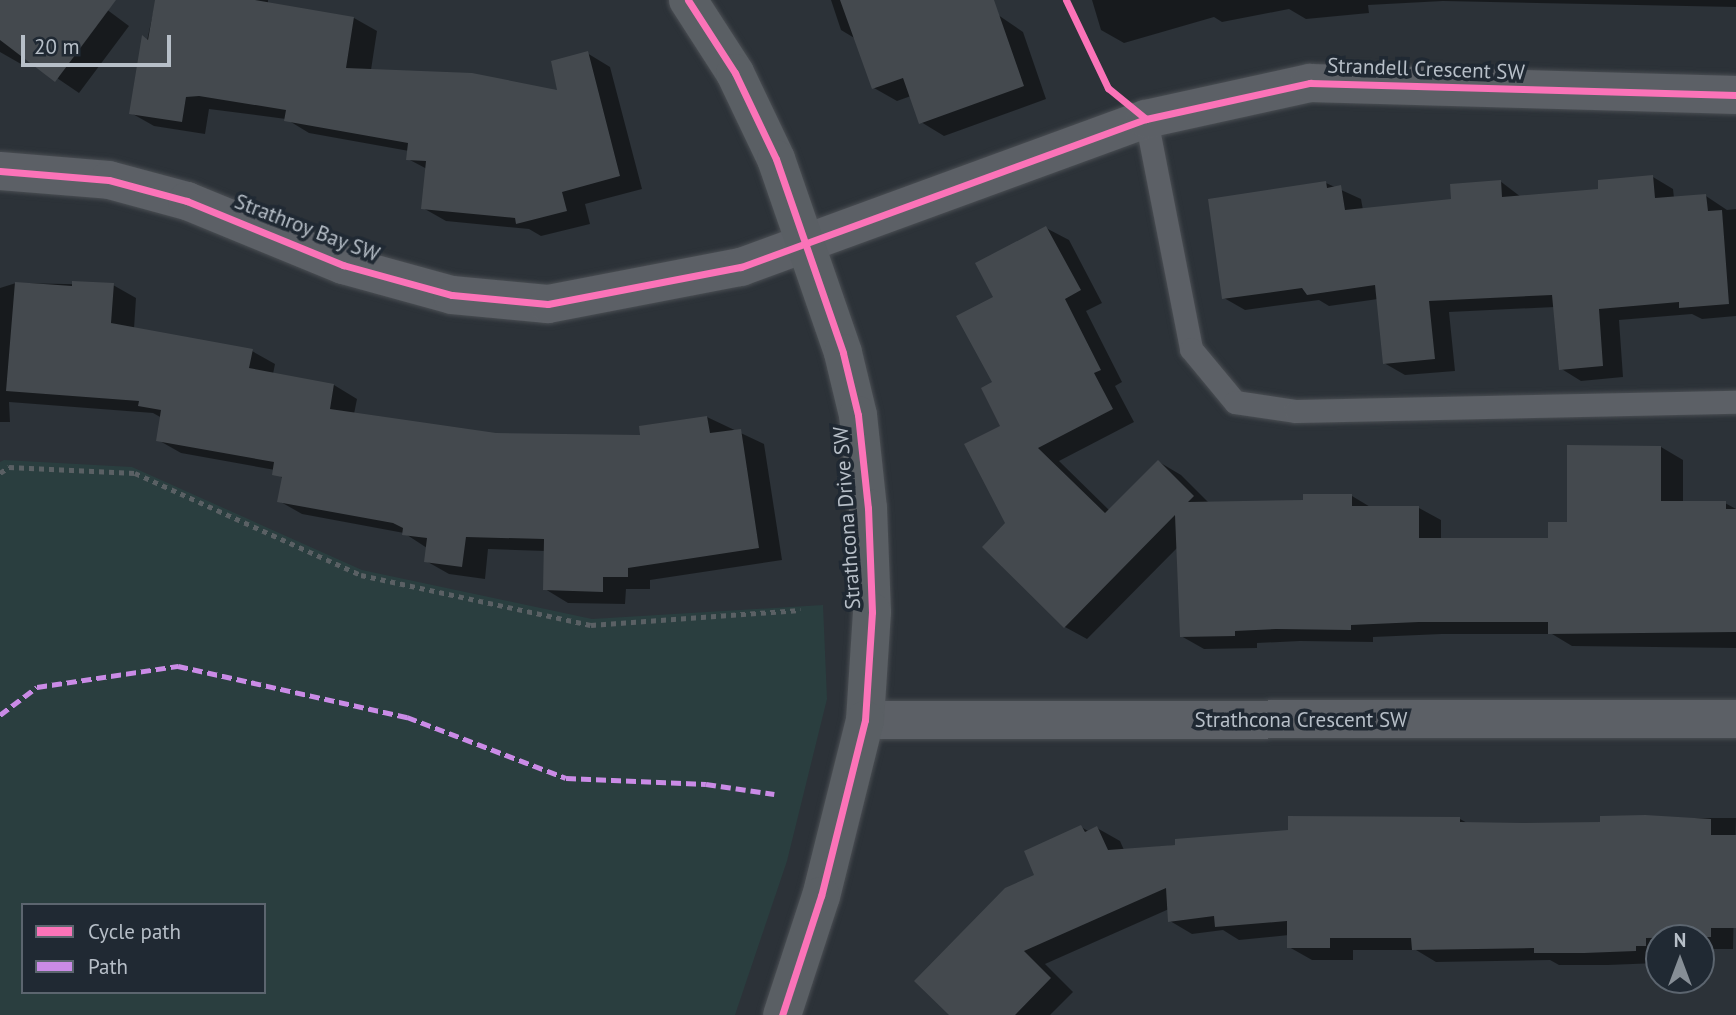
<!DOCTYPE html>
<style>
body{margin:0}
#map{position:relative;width:1736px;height:1015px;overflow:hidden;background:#2c3238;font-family:"PT Sans",sans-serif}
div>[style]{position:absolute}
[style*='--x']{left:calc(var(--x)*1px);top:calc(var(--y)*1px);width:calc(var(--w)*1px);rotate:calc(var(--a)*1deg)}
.green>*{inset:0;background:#2a3e3f}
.shadow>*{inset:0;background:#0007}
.building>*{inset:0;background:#44494e}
.path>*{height:4.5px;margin-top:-2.25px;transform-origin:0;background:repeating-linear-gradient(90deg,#5a6064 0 5px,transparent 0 10px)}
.roads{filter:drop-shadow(0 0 2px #4a4e53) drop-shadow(0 0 2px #4a4e53)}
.lane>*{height:23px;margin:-11.5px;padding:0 11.5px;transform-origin:11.5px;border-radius:11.5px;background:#5c6066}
.street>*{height:38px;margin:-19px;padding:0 19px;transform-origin:19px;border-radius:19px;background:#5c6066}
.secondary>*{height:38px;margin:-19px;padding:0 19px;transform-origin:19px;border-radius:19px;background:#5a5f64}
.quiet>*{height:5px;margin-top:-2.5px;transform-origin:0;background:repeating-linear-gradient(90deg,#ca8be6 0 10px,transparent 0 15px)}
.cycleway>*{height:7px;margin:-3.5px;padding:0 3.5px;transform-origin:3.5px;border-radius:3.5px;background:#fb73b8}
span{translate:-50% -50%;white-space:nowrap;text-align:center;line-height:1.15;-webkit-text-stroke:7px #202933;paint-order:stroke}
.street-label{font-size:21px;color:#b7bfc8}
.legend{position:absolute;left:21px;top:903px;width:245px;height:91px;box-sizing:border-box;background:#202933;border:2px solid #5c656f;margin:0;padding:9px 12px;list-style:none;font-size:21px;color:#b7bfc8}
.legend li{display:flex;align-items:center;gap:14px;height:35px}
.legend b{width:35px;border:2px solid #5c656f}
.north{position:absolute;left:1645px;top:924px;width:70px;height:70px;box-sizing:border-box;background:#202933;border:2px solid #5c656f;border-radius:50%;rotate:0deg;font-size:19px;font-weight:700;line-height:28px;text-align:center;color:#b7bfc8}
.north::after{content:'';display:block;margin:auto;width:24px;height:32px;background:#868e96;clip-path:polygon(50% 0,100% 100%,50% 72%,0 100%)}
.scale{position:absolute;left:21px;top:35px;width:150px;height:32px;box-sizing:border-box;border:4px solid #b7bfc8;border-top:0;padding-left:9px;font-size:21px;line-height:24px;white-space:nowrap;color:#b7bfc8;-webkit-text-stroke:5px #202933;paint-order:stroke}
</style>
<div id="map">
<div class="green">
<i style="clip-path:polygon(evenodd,4px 460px,132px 467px,362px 570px,592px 619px,823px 605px,827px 699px,787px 861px,735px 1015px,0 1015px,0 462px,4px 460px,23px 905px,264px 905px,264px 992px,23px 992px,23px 905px)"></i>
</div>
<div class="shadow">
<i style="clip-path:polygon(0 0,94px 0,129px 26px,79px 93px,26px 57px,21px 64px,0 52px)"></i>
<i style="clip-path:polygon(156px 0,268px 0,268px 4px,354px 18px,377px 31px,371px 70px,560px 93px,587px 53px,610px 67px,642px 189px,585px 204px,590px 224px,541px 236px,529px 229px,446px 221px,423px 208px,427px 169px,408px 159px,409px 151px,309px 133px,286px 119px,209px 109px,205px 134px,154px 126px,131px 113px)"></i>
<i style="clip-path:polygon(831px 0,976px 0,1023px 32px,1046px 99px,944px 136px,921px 122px,911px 96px,897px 101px,874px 88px,856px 39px,841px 30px)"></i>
<i style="clip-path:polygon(1092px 0,1736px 0,1736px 7px,1443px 1px,1368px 5px,1369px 13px,1306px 19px,1289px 9px,1222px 22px,1214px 17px,1124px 43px,1101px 30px)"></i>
<i style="clip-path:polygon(1653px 177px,1673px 189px,1674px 198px,1706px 196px,1727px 210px,1736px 209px,1736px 316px,1702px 319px,1692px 314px,1619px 320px,1623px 377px,1581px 381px,1560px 368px,1555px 307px,1449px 312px,1455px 371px,1405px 375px,1384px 363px,1378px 299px,1329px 306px,1319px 300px,1245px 310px,1224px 298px,1326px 183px,1361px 199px,1363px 210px,1453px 201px,1500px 181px,1521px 197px,1600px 190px)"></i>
<i style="clip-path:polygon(1046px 228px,1069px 240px,1102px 303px,1086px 311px,1122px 382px,1115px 386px,1134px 422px,1059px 461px,1110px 511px,1159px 462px,1181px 475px,1210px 504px,1305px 502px,1352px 496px,1372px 508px,1419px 508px,1441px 520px,1441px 540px,1549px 540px,1661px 447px,1683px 460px,1683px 503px,1725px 503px,1736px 509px,1736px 648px,1572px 646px,1552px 634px,1442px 634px,1373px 637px,1373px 642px,1300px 641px,1257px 643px,1257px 648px,1204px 649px,1181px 636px,1178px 547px,1087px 639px,1065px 627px,1007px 523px,1003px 426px,994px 383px,995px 297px)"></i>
<i style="clip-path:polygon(16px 283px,113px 285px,136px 298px,134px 329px,252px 351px,275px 364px,273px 374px,334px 385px,357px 399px,354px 414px,496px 434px,642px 436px,707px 417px,764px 444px,782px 560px,650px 580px,650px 589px,626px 589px,625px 604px,568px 603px,545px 589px,545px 551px,488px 549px,485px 579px,449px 574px,426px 561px,427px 548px,404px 533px,302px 514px,279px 501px,283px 479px,275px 470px,181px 453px,158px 440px,162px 418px,153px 413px,9px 402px,10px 422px,0 422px,0 288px)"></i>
<i style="clip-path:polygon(1602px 818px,1736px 818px,1733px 949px,1701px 949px,1701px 938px,1659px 938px,1658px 963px,1608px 965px,1559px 965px,1550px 960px,1436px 962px,1416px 950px,1353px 950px,1353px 960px,1312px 960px,1289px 947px,1289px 935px,1239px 940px,1223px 930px,1192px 934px,1170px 921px,1169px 909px,1045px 964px,1073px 992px,1050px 1015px,951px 1015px,1036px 876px,1081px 827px,1090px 832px,1097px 828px,1120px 841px,1124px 850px,1460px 819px,1469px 824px,1602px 823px)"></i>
</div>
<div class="building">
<i style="clip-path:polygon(0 0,116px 0,55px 82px,0 40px)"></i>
<i style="clip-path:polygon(155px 0,255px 0,354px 17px,346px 68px,472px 73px,557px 90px,551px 61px,588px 51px,620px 176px,562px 192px,567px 211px,516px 224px,515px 218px,421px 209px,426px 161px,406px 160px,408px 143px,284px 121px,286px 110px,199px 96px,186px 97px,182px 122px,129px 114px,142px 35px,148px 40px)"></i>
<i style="clip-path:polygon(840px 0,994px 0,1024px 86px,919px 124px,903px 78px,872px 89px)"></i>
<i style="clip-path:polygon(1653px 175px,1655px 198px,1706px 194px,1708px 211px,1722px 210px,1729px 304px,1679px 308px,1679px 302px,1599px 309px,1603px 366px,1559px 370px,1552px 295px,1429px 301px,1435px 359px,1383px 364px,1375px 285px,1307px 295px,1302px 288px,1222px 299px,1208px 199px,1326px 181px,1327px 188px,1341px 185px,1345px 210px,1451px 199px,1450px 184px,1501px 180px,1502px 197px,1598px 189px,1598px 180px)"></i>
<i style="clip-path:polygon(1046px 226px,1081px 290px,1065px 299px,1101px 370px,1094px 373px,1113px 409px,1038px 448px,1105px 513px,1158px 460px,1194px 496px,1188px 502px,1303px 500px,1303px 494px,1352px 494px,1352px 506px,1419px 506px,1419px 538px,1548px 538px,1548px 522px,1567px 522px,1567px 445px,1661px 446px,1661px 501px,1726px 501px,1726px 509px,1736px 509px,1736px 632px,1548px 634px,1548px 622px,1419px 622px,1351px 625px,1351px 630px,1276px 629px,1235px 631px,1235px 636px,1180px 637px,1175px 515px,1064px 628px,982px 547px,1005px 523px,964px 444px,1000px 426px,981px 388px,992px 382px,956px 316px,993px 297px,975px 263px)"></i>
<i style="clip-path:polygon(72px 281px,114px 283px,111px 323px,253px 349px,249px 368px,334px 384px,330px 409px,496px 433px,640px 435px,639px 426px,707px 416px,710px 433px,741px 429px,759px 548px,628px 568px,628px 577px,603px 577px,603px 592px,543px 590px,544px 539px,466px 537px,462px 567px,424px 562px,427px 538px,402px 535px,403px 528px,393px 523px,277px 502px,282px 477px,272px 475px,274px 462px,156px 441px,161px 410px,138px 406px,139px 401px,6px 391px,15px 282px,72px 286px)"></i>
<i style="clip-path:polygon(1645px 815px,1711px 819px,1711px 835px,1736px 835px,1736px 928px,1711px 928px,1711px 937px,1646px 938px,1646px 946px,1636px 946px,1636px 951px,1584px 953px,1534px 953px,1534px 948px,1412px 950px,1411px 938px,1330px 938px,1330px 948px,1287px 948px,1287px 921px,1215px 927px,1214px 916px,1168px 922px,1166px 888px,1024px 951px,1051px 978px,1015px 1015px,949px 1015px,914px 981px,1005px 888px,1034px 875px,1024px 851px,1081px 825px,1085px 832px,1097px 826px,1108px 850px,1175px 845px,1175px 839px,1288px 830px,1288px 816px,1460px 817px,1460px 822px,1523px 823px,1600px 822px,1600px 816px)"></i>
</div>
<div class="path">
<i style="--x:0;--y:473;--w:11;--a:-34"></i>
<i style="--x:9;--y:467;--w:126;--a:2.7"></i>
<i style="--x:135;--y:473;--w:248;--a:24.3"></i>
<i style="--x:361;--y:575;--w:235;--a:12.3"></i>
<i style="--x:591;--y:625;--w:210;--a:-4.1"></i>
</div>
<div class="roads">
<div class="lane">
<i style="--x:1146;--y:119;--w:234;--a:78.9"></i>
<i style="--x:1191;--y:349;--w:69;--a:50.3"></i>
<i style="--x:1235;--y:402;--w:62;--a:8.4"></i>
<i style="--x:1296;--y:411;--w:440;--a:-1.2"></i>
</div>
<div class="street">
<i style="--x:0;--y:171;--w:109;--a:4.7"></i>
<i style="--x:109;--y:180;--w:81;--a:15.1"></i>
<i style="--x:187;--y:201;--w:169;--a:22.3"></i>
<i style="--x:343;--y:265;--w:113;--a:15.4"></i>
<i style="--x:452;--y:295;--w:96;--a:5.4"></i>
<i style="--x:548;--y:304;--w:197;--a:-10.9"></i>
<i style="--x:741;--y:267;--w:431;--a:-20.1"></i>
<i style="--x:1146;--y:119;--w:168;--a:-12.4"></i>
<i style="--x:1310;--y:83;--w:426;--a:1.6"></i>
<i style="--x:865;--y:720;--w:871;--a:-0.07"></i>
</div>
<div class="secondary">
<i style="--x:688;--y:0;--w:87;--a:57.2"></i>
<i style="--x:735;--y:73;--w:95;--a:64.5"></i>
<i style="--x:776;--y:159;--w:205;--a:70.9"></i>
<i style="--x:843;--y:353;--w:64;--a:76.4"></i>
<i style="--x:858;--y:415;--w:94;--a:83.9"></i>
<i style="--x:868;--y:508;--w:104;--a:87.8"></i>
<i style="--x:872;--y:612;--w:108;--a:93.7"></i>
<i style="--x:865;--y:720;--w:181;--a:104"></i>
<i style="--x:821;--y:896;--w:125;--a:108.1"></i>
</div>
</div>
<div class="quiet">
<i style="--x:0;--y:715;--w:46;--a:-37.1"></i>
<i style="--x:37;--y:687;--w:143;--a:-8.5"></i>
<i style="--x:178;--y:666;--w:235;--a:12.6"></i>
<i style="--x:407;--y:717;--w:170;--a:21"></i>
<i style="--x:566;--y:778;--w:140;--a:2.5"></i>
<i style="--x:706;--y:784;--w:69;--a:8.4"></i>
</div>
<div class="cycleway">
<i style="--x:688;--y:0;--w:87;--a:57.2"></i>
<i style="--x:735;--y:73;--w:95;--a:64.5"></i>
<i style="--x:776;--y:159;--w:205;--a:70.9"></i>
<i style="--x:843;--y:353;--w:64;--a:76.4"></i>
<i style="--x:858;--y:415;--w:94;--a:83.9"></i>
<i style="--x:868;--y:508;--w:104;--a:87.8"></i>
<i style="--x:872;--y:612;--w:108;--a:93.7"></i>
<i style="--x:865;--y:720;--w:181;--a:104"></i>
<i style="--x:821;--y:896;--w:125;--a:108.1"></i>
<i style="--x:1066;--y:0;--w:98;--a:64.5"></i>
<i style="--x:1108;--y:88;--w:49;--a:39.2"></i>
<i style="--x:0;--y:171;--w:109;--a:4.7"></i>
<i style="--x:109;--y:180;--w:81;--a:15.1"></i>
<i style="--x:187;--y:201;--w:169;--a:22.3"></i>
<i style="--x:343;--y:265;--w:113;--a:15.4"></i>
<i style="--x:452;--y:295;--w:96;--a:5.4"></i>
<i style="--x:548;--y:304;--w:197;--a:-10.9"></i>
<i style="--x:741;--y:267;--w:431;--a:-20.1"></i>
<i style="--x:1146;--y:119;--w:168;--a:-12.4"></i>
<i style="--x:1310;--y:83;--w:426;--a:1.6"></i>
</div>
<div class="street-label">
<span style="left:1426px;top:69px;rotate:2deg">Strandell Crescent SW</span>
<span style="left:307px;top:228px;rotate:21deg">Strathroy Bay SW</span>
<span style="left:847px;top:518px;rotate:-94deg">Strathcona Drive SW</span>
<span style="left:1301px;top:720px">Strathcona Crescent SW</span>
</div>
<ul class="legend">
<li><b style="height:9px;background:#fb73b8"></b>Cycle path</li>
<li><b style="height:9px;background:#ca8be6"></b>Path</li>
</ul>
<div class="north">N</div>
<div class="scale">20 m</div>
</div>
